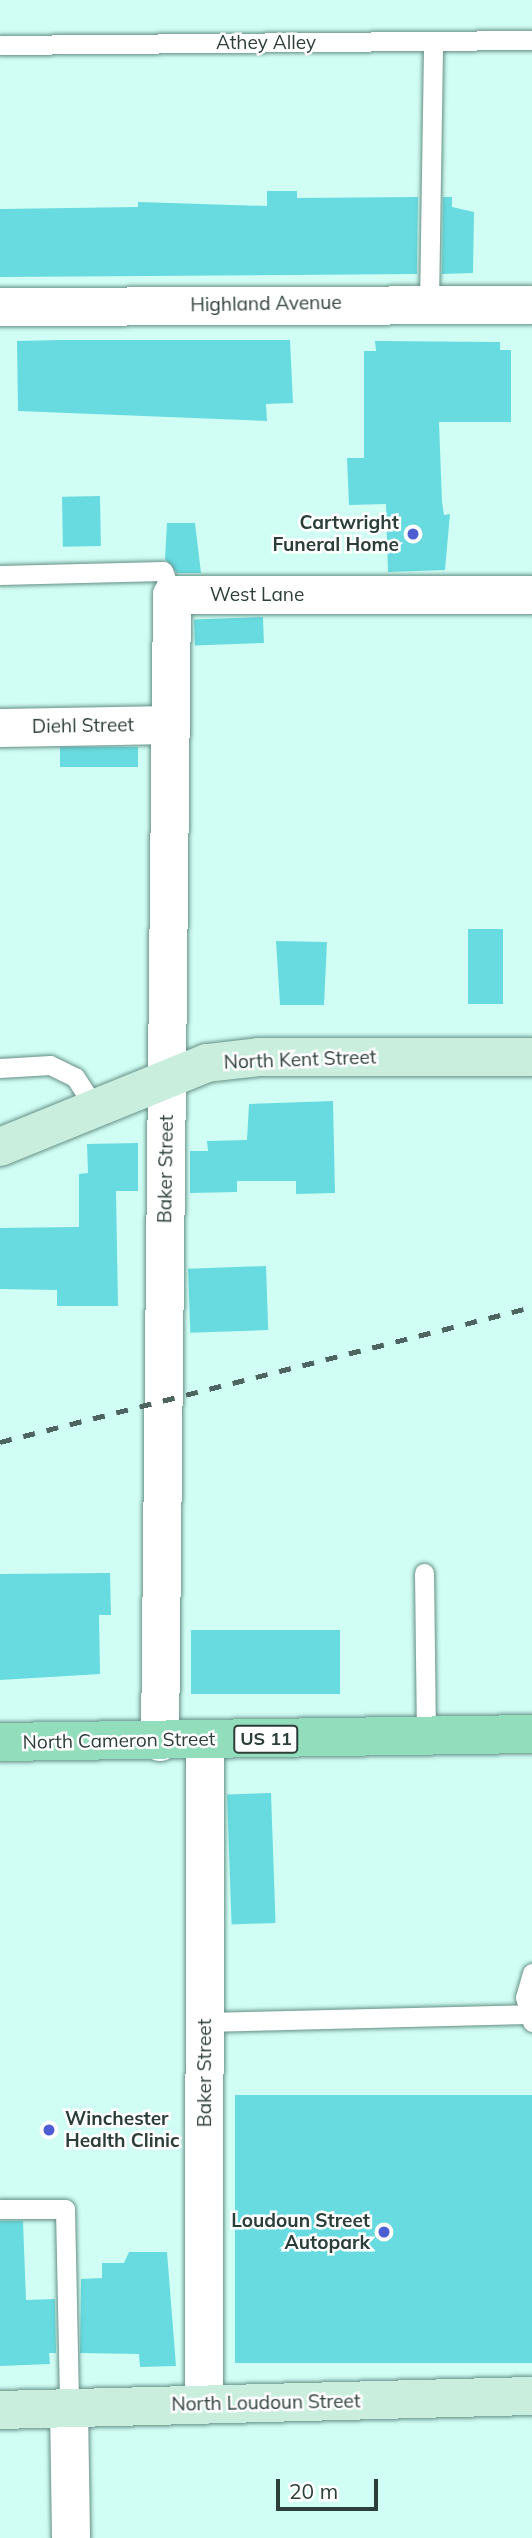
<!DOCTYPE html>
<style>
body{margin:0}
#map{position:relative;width:532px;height:2538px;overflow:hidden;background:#d1fef4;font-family:Mulish,sans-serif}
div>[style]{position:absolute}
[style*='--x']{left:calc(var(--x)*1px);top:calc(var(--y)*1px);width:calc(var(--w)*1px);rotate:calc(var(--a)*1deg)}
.building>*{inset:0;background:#67dbdf;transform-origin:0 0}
.roads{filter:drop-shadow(0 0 2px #658f86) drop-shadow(0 0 2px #658f86)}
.lane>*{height:19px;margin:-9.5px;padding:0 9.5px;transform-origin:9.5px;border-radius:9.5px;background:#fff}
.street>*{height:38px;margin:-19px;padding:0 19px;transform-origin:19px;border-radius:19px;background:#fff}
.secondary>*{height:38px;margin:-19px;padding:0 19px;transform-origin:19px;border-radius:19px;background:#c9eedd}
.primary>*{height:38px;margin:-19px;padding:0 19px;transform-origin:19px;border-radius:19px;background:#92ddbb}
.rail>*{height:5px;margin-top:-2.5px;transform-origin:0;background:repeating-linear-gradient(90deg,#4d645f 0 12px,transparent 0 24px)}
.dots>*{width:19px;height:19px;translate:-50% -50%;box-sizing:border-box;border:4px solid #fff;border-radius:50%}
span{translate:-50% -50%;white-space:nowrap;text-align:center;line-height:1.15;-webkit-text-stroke:5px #fff;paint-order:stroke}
.shield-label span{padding:2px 5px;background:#fff;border:2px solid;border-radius:5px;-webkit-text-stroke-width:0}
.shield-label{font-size:18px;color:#2c3e3a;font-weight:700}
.street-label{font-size:19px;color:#2c3e3a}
.poi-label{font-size:19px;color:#2c3e3a;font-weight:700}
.right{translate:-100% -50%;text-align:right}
.left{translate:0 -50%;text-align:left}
.scale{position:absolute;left:276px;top:2479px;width:102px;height:32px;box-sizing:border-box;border:4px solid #2c3e3a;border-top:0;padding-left:9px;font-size:21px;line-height:24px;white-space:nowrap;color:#2c3e3a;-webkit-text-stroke:5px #fff;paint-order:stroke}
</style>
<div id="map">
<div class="building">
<i style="clip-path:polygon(267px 191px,297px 191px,297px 198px,418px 197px,417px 274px,0 277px,0 209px,138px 207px,138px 202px,267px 206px)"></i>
<i style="clip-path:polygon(443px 197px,452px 197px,452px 207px,474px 212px,473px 273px,442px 274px)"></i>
<i style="clip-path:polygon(61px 340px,290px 340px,293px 403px,266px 404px,267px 421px,18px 411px,17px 341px)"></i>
<i style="clip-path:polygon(375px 341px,500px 342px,500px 350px,511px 350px,511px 422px,439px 422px,442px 502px,444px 515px,450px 514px,445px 570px,388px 572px,386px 504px,349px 505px,347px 458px,364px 458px,364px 351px,376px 351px)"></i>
<i style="left:100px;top:496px;width:50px;height:38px;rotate:89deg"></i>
<i style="clip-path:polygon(167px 523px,195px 523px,201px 573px,177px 573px,165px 559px)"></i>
<i style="left:263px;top:617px;width:26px;height:69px;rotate:88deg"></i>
<i style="left:138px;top:747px;width:20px;height:78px;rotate:90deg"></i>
<i style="left:468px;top:929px;width:35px;height:75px"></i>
<i style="clip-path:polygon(276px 941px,327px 942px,324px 1005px,280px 1005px)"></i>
<i style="clip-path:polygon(333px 1101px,335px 1193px,296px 1194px,296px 1181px,237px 1181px,237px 1192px,190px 1193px,190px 1151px,208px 1151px,207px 1141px,247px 1140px,249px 1104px)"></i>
<i style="clip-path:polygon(138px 1143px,138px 1191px,116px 1191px,118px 1306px,57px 1306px,57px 1290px,0 1289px,0 1228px,79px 1227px,79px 1174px,88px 1173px,87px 1144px)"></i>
<i style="left:266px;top:1266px;width:64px;height:78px;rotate:88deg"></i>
<i style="clip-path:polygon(110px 1573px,111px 1615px,99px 1615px,100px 1674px,0 1680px,0 1574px)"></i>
<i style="left:191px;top:1630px;width:149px;height:64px"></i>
<i style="left:271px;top:1793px;width:130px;height:44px;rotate:88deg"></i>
<i style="left:532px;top:2095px;width:268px;height:297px;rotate:90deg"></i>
<i style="clip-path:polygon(0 2221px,23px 2221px,26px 2300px,55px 2299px,56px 2353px,49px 2353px,50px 2364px,0 2366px)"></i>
<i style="clip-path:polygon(129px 2252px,167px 2252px,176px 2366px,140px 2367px,139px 2354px,80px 2353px,81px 2279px,102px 2278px,102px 2263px,124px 2263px)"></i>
</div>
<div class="roads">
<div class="lane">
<i style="--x:0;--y:45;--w:532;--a:-0.54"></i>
<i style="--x:429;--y:303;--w:261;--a:-89.1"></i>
<i style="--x:0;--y:575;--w:163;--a:-1.4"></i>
<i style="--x:163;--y:571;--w:26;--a:69"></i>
<i style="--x:0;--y:1068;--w:50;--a:-3.4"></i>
<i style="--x:50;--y:1065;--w:28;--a:26"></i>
<i style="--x:75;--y:1077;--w:37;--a:57"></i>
<i style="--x:424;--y:1573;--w:163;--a:89.3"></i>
<i style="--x:532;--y:1973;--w:25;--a:106"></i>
<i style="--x:525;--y:1997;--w:26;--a:74"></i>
<i style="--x:205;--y:2022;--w:323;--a:-1.4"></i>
<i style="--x:0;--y:2209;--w:65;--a:0"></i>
<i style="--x:65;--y:2209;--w:199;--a:88.8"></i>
</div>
<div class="street">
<i style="--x:0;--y:307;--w:532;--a:-0.22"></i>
<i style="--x:0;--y:728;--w:167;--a:-1"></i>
<i style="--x:160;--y:1742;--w:1147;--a:-89.4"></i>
<i style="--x:172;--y:595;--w:360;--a:0"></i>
<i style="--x:204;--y:2405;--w:665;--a:-89.91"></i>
<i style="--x:69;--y:2408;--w:130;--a:89.1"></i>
</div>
<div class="secondary">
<i style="--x:0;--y:1147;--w:223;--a:-22.1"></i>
<i style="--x:207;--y:1063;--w:52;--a:-6.6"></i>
<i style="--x:259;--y:1057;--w:273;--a:0"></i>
<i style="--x:0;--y:2410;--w:532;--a:-1.51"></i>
</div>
<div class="primary">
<i style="--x:0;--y:1742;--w:532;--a:-0.86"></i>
</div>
</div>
<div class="rail">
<i style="--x:0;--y:1442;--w:549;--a:-14.24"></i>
</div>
<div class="dots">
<i style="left:413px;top:534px;background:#4e5dd2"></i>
<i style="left:49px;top:2130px;background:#4e5dd2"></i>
<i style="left:384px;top:2232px;background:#4e5dd2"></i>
</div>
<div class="shield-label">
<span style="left:266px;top:1739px">US 11</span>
</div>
<div class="street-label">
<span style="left:266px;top:43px">Athey Alley</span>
<span style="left:266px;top:304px;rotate:-1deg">Highland Avenue</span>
<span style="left:257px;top:595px">West Lane</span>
<span style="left:83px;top:726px;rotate:-1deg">Diehl Street</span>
<span style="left:300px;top:1060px;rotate:-2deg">North Kent Street</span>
<span style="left:166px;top:1169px;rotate:-89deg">Baker Street</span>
<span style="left:119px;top:1741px;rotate:-1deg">North Cameron Street</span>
<span style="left:205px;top:2073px;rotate:-90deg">Baker Street</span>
<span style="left:266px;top:2403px;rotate:-1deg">North Loudoun Street</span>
</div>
<div class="poi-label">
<span class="right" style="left:399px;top:534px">Cartwright<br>Funeral Home</span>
<span class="left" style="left:65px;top:2130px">Winchester<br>Health Clinic</span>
<span class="right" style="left:370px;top:2232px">Loudoun Street<br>Autopark</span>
</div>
<div class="scale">20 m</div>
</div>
